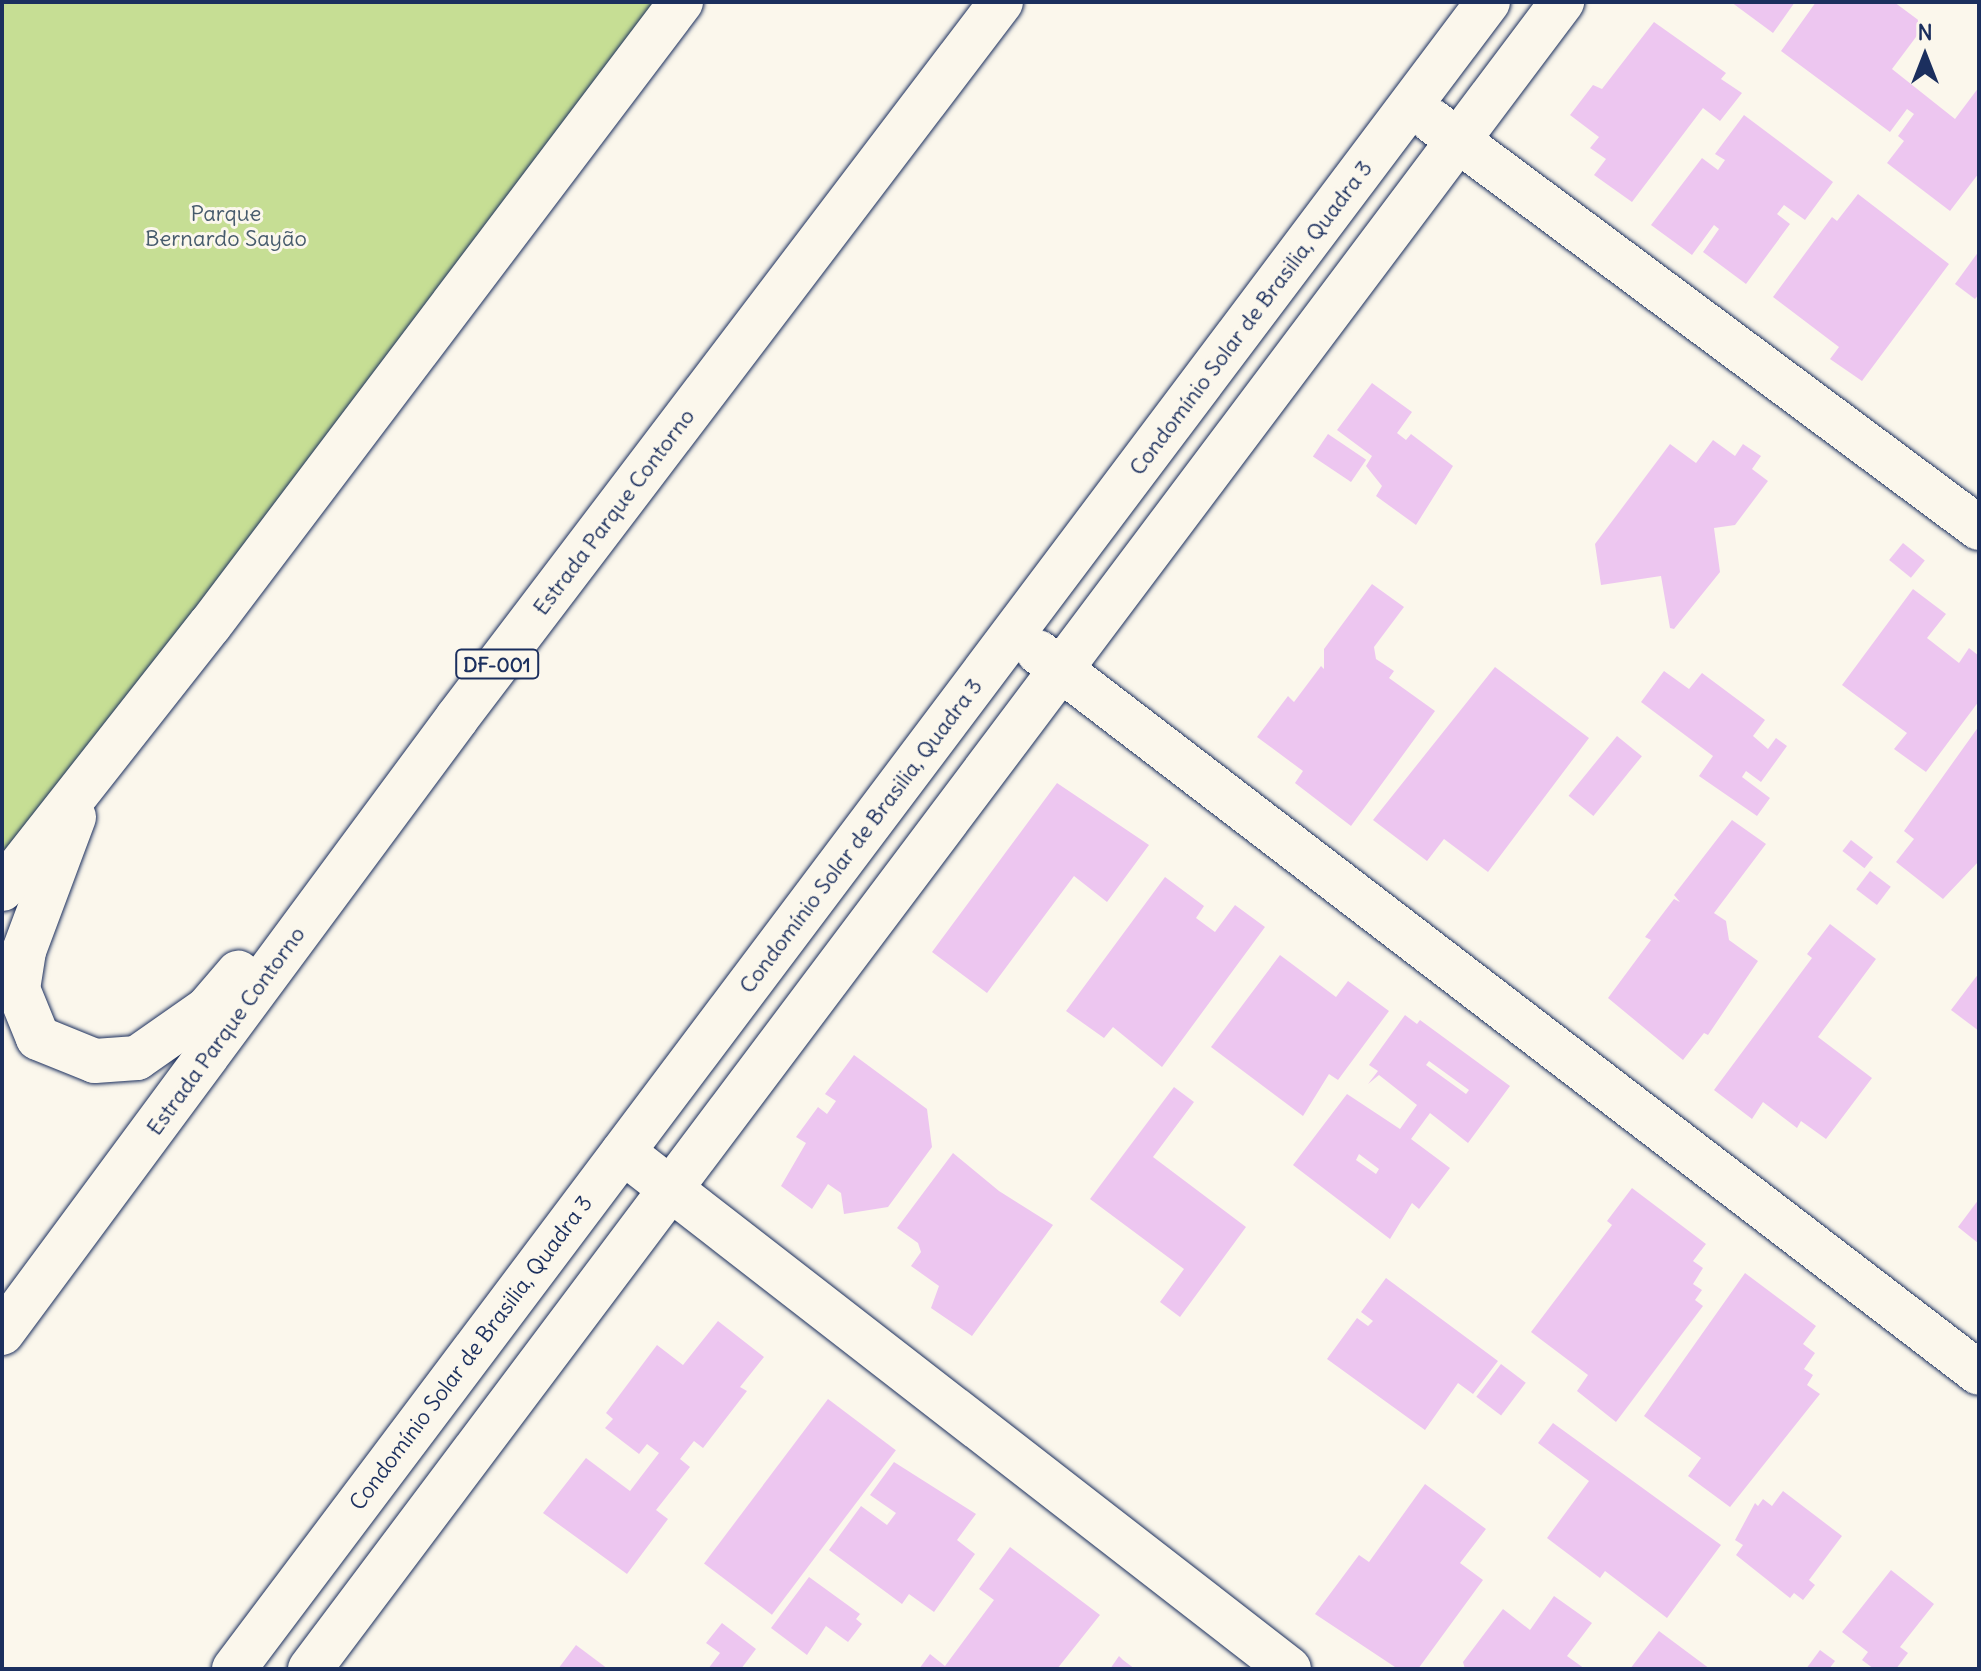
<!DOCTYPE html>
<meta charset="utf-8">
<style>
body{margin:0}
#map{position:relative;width:1981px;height:1671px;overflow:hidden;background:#fbf7ec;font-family:Delius,sans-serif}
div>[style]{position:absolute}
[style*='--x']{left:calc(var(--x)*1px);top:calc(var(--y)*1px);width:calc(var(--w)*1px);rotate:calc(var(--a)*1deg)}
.green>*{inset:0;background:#c6de94}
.building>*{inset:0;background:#edc6f0;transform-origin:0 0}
.roads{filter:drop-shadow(0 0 2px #1b2f5e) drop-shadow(0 0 2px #1b2f5e)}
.minor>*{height:44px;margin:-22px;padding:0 22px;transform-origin:22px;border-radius:22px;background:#fbf7ec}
.major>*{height:44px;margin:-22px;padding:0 22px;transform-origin:22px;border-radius:22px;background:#fbf7ec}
span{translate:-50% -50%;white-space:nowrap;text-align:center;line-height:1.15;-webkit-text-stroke:6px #fbf7ec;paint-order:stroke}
.shield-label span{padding:2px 6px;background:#fbf7ec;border:2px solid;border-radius:6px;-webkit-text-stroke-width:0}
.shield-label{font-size:20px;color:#1b2f5e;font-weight:700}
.park-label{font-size:22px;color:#465b6c}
.street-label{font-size:22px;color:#1b2f5e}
.frame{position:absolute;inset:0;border:4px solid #1b2f5e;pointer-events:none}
.north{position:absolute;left:1885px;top:16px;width:80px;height:80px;-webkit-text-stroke:6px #fbf7ec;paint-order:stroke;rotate:0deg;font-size:22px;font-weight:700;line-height:32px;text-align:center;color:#1b2f5e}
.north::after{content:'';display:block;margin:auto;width:28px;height:36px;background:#1b2f5e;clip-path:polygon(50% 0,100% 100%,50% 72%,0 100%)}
</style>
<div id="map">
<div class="green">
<i style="clip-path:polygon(2px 2px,678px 2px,2px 885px)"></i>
</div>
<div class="building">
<i style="clip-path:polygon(1731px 2px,1795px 2px,1773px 33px)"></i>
<i style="clip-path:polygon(1816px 2px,1894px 2px,1925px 25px,1892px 69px,1955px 119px,1979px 87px,1979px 173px,1950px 211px,1887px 163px,1904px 141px,1898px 136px,1914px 114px,1907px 109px,1890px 132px,1781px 51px)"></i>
<i style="clip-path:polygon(1654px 22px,1726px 73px,1721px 79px,1742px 93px,1720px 121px,1703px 108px,1632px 202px,1594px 175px,1606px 159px,1590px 148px,1599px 137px,1570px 115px,1593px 85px,1602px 89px)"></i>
<i style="clip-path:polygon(1744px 115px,1833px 182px,1805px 220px,1784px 205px,1777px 214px,1790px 224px,1746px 284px,1703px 252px,1719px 229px,1714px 225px,1692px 255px,1651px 225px,1702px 158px,1718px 170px,1725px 160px,1715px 154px)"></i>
<i style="clip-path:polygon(1858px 194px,1949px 264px,1862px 381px,1830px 359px,1839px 347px,1773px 297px,1832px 217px,1837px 221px)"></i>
<i style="clip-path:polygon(1979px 251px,1979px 294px,1975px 299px,1955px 284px)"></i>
<i style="clip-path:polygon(1372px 383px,1412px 412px,1397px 433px,1406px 440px,1411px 434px,1453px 466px,1416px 525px,1376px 496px,1382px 486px,1366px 466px,1372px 456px,1337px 430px)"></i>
<i style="left:1328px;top:434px;width:46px;height:27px;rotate:34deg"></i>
<i style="clip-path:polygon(1713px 440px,1735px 456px,1743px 444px,1761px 456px,1752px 469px,1768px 481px,1735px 525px,1714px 528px,1720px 572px,1674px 629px,1670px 628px,1661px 576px,1601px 585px,1595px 544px,1670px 444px,1696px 463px)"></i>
<i style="left:1903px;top:543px;width:28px;height:22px;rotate:39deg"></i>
<i style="clip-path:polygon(1372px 584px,1404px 607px,1374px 647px,1376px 659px,1394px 671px,1389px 678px,1435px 711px,1351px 826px,1295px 783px,1303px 771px,1257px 737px,1288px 696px,1294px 702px,1321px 666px,1324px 669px,1324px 649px)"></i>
<i style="clip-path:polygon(1913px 589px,1946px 614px,1927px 638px,1959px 663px,1969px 648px,1979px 656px,1979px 701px,1926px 772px,1894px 749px,1907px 733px,1842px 685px)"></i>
<i style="clip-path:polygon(1495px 667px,1589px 738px,1488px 872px,1444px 839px,1427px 861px,1373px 820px)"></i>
<i style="clip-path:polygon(1664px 671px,1689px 689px,1702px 673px,1765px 720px,1753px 736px,1768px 749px,1776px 738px,1787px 746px,1761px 782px,1746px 771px,1742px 777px,1770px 798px,1757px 816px,1699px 776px,1713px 756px,1641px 702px)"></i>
<i style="clip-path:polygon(1979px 726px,1979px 861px,1943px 899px,1896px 862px,1914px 839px,1904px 831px)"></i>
<i style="left:1617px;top:736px;width:32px;height:77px;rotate:39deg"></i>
<i style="clip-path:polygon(1057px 783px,1149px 845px,1107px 902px,1074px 876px,987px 993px,932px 952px)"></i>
<i style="clip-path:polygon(1732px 820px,1766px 844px,1714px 913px,1726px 921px,1729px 940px,1758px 961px,1708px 1035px,1704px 1033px,1683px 1060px,1608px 998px,1651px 940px,1645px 937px,1674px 899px,1680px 902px,1674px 895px)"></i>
<i style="left:1851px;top:840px;width:28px;height:14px;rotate:38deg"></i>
<i style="left:1870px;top:871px;width:26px;height:23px;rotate:37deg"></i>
<i style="clip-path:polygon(1165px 877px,1204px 906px,1196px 918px,1215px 932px,1235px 905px,1265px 927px,1162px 1067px,1113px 1027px,1104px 1038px,1066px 1011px)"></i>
<i style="clip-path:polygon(1830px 924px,1876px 959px,1818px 1037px,1872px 1078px,1826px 1139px,1801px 1121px,1797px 1128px,1763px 1102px,1752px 1119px,1714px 1090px,1812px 958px,1807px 954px)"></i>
<i style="clip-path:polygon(1280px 955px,1336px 997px,1348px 981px,1389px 1011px,1338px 1080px,1329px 1074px,1303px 1116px,1211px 1047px)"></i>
<i style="clip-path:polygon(1979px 973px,1979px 1031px,1951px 1010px)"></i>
<i style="clip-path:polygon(evenodd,1405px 1015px,1417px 1024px,1420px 1020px,1510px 1086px,1468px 1143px,1430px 1113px,1411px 1139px,1450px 1168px,1419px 1209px,1412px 1203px,1390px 1239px,1293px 1165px,1347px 1094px,1400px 1129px,1417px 1105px,1379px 1075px,1368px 1084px,1378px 1071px,1369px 1065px,1405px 1015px,1429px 1061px,1469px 1090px,1466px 1094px,1426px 1065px,1429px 1061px,1405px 1015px,1359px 1154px,1379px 1169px,1376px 1174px,1356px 1160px,1359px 1154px)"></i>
<i style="clip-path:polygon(854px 1055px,927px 1109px,932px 1147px,888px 1207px,844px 1214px,841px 1193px,828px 1184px,812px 1209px,781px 1186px,806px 1143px,796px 1137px,818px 1107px,827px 1114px,836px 1101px,825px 1094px)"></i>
<i style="clip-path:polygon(1174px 1087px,1194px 1102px,1153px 1157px,1246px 1227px,1180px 1317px,1160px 1302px,1184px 1269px,1090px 1199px)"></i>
<i style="clip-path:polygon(953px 1153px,999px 1191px,1053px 1225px,972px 1336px,931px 1308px,939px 1286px,911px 1266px,921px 1252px,918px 1243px,897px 1228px)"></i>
<i style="clip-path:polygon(1632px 1188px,1706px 1244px,1693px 1261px,1703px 1268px,1693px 1284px,1702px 1290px,1695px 1300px,1703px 1306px,1616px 1422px,1577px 1391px,1588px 1375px,1531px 1332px,1612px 1225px,1607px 1221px)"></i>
<i style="clip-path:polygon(1979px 1199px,1979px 1241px,1978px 1243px,1958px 1227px)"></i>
<i style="clip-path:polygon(1745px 1273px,1816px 1326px,1803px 1344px,1815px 1353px,1804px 1369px,1813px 1375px,1807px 1385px,1820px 1394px,1730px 1507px,1688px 1476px,1701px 1458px,1644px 1416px)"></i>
<i style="clip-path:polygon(1386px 1278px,1498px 1361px,1473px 1394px,1458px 1383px,1425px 1430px,1327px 1359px,1357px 1318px,1368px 1326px,1373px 1321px,1361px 1312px)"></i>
<i style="clip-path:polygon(718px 1321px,764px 1357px,740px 1387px,747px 1391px,703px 1448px,694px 1441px,680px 1459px,690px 1467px,656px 1510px,668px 1519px,627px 1574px,543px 1513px,586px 1458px,630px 1491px,659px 1453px,647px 1444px,639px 1454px,605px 1428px,613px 1419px,606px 1413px,657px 1345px,683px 1365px)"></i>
<i style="left:1501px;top:1364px;width:31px;height:41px;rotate:37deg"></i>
<i style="left:828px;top:1399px;width:85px;height:206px;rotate:37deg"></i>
<i style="clip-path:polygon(1553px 1423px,1721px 1545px,1667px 1618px,1605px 1571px,1600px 1578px,1547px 1538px,1589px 1481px,1538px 1443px)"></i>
<i style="clip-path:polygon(894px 1462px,976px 1514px,957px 1540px,975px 1554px,934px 1612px,909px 1594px,902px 1604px,829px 1550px,861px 1506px,887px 1525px,896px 1513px,870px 1495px)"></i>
<i style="clip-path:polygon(1425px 1484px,1486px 1529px,1460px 1563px,1483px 1580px,1418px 1669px,1398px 1669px,1315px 1614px,1359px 1555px,1369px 1562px)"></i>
<i style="clip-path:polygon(1783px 1491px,1842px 1536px,1809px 1580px,1815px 1585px,1803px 1600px,1794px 1593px,1790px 1598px,1736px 1555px,1743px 1545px,1735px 1540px,1755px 1503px,1758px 1506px,1763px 1499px,1772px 1506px)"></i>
<i style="clip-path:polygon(1010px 1547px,1100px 1615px,1057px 1669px,919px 1669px,930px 1654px,945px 1666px,994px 1600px,979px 1589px)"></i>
<i style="clip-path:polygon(1891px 1570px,1934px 1604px,1900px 1647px,1908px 1653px,1896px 1669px,1874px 1669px,1862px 1660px,1868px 1652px,1842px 1632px)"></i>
<i style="clip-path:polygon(809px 1577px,860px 1614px,856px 1619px,862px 1624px,848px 1642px,826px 1626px,807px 1655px,771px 1628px)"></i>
<i style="clip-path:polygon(1554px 1596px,1592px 1623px,1567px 1656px,1585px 1669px,1465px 1669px,1463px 1662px,1503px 1609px,1530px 1630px)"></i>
<i style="clip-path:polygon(722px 1623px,756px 1649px,741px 1669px,708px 1669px,720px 1653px,706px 1643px)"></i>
<i style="clip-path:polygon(1659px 1631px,1710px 1669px,1630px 1669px)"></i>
<i style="clip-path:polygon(576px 1645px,608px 1669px,558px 1669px)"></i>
<i style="clip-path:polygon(1820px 1650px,1835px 1661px,1829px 1669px,1806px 1669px)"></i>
<i style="clip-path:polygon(1119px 1656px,1123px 1660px,1135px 1669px,1110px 1669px)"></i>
</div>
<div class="roads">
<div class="minor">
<i style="--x:1432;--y:121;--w:682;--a:36.65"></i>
<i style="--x:1038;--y:652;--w:1185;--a:37.46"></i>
<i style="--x:623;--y:1152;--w:843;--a:37.82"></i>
<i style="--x:234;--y:1669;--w:2086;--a:-53.05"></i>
<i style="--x:310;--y:1669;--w:2085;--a:-53.09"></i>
</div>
<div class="major">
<i style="--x:74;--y:817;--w:143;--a:110.5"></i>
<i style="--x:24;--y:951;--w:38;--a:99"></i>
<i style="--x:18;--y:989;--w:53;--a:67.8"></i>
<i style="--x:38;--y:1038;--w:61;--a:22"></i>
<i style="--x:95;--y:1061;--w:42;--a:-4.1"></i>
<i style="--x:137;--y:1058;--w:85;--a:-35"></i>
<i style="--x:207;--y:1009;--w:48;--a:-49.3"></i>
<i style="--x:2;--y:889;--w:336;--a:-51.8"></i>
<i style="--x:210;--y:625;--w:781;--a:-52.91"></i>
<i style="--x:2;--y:1333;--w:765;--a:-53.5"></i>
<i style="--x:457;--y:718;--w:899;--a:-52.77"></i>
</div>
</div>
<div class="shield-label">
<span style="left:497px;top:664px">DF-001</span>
</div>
<div class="park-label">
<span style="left:226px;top:226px">Parque<br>Bernardo Sayão</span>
</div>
<div class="street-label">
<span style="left:1251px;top:318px;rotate:-53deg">Condomínio Solar de Brasilia, Quadra 3</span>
<span style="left:614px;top:512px;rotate:-53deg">Estrada Parque Contorno</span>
<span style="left:861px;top:836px;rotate:-53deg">Condomínio Solar de Brasilia, Quadra 3</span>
<span style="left:226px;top:1031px;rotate:-54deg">Estrada Parque Contorno</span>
<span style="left:471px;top:1353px;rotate:-53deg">Condomínio Solar de Brasilia, Quadra 3</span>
</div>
<div class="frame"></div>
<div class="north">N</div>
</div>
